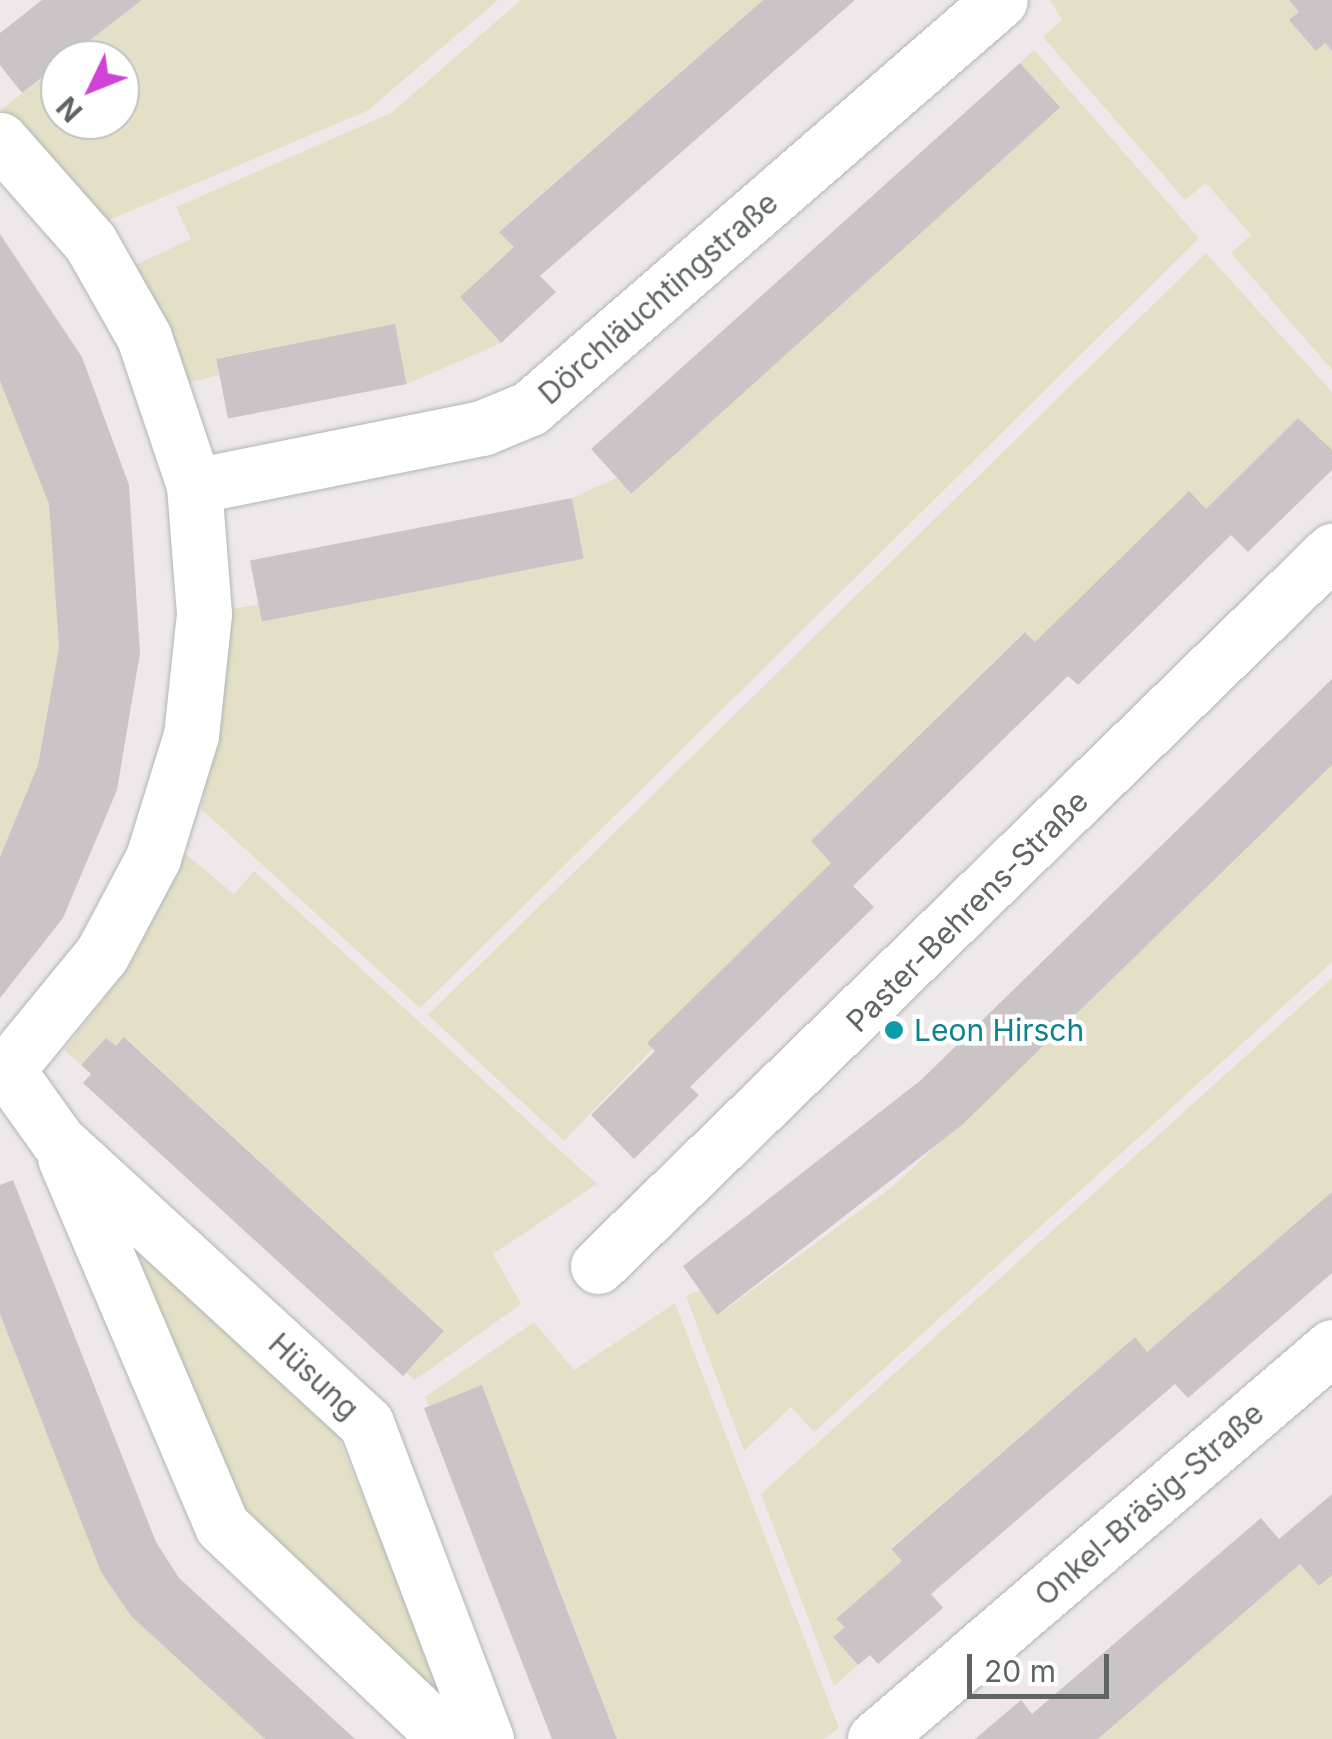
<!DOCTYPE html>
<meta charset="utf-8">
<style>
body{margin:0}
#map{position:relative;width:1332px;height:1739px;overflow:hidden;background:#efe8ea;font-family:Inter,sans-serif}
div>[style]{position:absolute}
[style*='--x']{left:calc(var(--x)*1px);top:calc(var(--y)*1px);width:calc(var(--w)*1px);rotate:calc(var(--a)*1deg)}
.green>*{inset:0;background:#e4e0c7}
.building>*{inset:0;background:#cbc4c7;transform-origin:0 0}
.roads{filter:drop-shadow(0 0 2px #b0b6b3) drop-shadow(0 0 2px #b0b6b3)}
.minor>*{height:55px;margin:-27.5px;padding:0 27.5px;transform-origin:27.5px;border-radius:27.5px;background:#fff}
.dots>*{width:28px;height:28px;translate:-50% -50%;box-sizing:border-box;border:5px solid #fff;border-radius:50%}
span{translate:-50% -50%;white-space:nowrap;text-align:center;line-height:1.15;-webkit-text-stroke:9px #fff;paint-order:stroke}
.street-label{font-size:30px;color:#5f6662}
.culture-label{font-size:30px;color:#0d838f}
.left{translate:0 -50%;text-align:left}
.north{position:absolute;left:40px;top:40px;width:100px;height:100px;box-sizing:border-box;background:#fff;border:2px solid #bfc2c0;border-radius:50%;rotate:227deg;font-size:28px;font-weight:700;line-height:40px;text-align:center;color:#5f6662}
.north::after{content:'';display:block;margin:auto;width:35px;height:45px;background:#d043d9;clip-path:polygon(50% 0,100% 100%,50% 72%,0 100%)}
.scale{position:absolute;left:967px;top:1654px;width:142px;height:45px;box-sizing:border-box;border:5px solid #5f6662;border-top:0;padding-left:12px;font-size:30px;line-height:35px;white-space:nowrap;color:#5f6662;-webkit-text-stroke:8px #fff;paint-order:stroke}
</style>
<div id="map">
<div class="green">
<i style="clip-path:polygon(142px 0,498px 0,367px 111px,102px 223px,2px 109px,60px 64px,60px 120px,120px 120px,120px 60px,65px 60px)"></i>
<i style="clip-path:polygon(521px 0,763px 0,499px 231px,514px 247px,460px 297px,501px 343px,407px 384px,394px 325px,217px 358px,219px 375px,188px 383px,131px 267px,191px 239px,176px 207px,391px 113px)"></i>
<i style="clip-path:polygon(1050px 0,1289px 0,1299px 12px,1290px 21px,1316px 51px,1325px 43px,1332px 51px,1332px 370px,1231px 253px,1251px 235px,1206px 183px,1185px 200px,1043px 37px,1062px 20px)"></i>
<i style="clip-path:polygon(1034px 50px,1199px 238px,420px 1008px,201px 809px,222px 706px,227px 610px,260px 604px,264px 619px,584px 559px,572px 498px,616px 478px,626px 487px,1059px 109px,1020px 63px)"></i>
<i style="clip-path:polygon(1206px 253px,1332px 392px,1332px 450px,1298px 419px,1206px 509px,1188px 492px,1035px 642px,1024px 632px,811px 841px,831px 863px,564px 1141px,428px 1015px)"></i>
<i style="clip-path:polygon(0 381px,49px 504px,59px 647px,38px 765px,0 857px)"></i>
<i style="clip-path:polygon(1332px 765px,1332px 962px,814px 1432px,791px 1407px,744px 1451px,686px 1296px,700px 1290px,718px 1315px,896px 1184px)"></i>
<i style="clip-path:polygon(184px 853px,234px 894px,254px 871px,597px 1184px,493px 1254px,521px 1304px,415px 1380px,406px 1373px,444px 1331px,125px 1037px,116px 1046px,106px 1038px,81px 1065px,64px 1050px,130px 966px)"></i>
<i style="clip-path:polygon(1332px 978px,1332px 1192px,1147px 1352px,1134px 1338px,891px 1548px,902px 1561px,837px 1618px,845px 1627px,833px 1637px,858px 1665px,834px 1686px,761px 1494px)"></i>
<i style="clip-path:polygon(148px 1257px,333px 1425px,440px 1684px,429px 1693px,249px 1529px,135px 1265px)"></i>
<i style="clip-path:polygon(675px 1303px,839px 1728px,823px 1739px,617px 1739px,482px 1386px,429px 1406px,425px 1397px,534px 1322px,574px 1370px)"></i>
<i style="clip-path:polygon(0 1314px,102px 1572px,131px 1616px,265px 1739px,0 1739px)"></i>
<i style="clip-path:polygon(1300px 1564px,1319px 1586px,1332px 1575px,1332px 1739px,1098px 1739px)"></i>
</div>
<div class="building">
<i style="clip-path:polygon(42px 0,142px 0,22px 93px,0 65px,0 33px)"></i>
<i style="clip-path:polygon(763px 0,855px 0,540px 276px,556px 292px,501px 343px,460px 297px,514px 247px,499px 232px)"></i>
<i style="clip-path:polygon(1289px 0,1332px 0,1332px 51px,1325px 43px,1316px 51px,1289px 20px,1299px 12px)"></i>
<i style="left:1020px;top:63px;width:60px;height:577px;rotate:48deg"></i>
<i style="clip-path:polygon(0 234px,82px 357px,129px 485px,140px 653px,117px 790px,63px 918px,0 998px,0 857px,38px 765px,59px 647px,49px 504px,0 381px)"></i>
<i style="left:395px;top:324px;width:61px;height:182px;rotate:79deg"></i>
<i style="clip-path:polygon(1298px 418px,1332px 450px,1332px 470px,1248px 552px,1231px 535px,1078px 685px,1068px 676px,853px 886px,874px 907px,690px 1087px,699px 1095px,634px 1159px,591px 1115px,655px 1051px,647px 1043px,831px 863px,811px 841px,1025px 632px,1035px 642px,1189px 491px,1206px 509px)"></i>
<i style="left:572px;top:498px;width:62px;height:328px;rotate:79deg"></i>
<i style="clip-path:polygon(1332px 679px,1332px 765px,962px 1125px,717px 1315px,683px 1266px,921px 1080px)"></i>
<i style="clip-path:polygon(124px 1037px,444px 1331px,403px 1376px,83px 1083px,91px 1074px,81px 1065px,106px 1038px,116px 1046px)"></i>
<i style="clip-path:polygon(13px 1180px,156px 1542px,179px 1578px,355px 1739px,265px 1739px,131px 1616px,101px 1572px,0 1314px,0 1185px)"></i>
<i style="clip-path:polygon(1332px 1192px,1332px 1273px,1188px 1398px,1175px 1384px,931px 1594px,943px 1608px,878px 1664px,870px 1655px,858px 1665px,833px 1637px,845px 1627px,836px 1619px,902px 1561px,891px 1549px,1135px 1337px,1147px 1352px)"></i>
<i style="clip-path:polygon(482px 1385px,559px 1589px,617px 1739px,552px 1739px,486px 1570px,424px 1408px)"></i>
<i style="clip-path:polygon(1332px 1494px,1332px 1575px,1319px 1586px,1300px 1564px,1098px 1739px,975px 1739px,1021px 1700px,1032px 1714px,1261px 1518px,1279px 1539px)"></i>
</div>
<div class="roads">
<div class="minor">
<i style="--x:0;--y:140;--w:136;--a:48.6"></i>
<i style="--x:90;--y:242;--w:109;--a:60.4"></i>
<i style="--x:144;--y:337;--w:157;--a:71.4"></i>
<i style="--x:194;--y:486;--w:128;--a:85.5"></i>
<i style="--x:204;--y:614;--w:122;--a:96.1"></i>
<i style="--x:191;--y:735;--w:129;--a:107.2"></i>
<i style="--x:153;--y:858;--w:109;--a:118"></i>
<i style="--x:102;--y:954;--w:161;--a:129.4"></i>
<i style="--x:194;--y:486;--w:294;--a:-11.4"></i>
<i style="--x:482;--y:428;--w:52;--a:-22.6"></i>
<i style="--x:530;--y:408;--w:622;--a:-40.96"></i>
<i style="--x:8;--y:1071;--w:86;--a:54.5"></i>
<i style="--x:58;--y:1141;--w:418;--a:42.5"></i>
<i style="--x:366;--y:1423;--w:338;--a:69.2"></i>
<i style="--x:65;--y:1158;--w:400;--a:66.9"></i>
<i style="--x:222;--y:1526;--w:310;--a:43.4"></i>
<i style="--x:598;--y:1266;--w:1025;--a:-44.25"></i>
<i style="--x:875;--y:1739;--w:602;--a:-40.62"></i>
</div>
</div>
<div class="dots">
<i style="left:894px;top:1030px;background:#0f9aa8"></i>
</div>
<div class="street-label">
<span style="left:658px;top:298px;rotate:-41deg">Dörchläuchtingstraße</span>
<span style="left:967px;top:911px;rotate:-45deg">Paster-Behrens-Straße</span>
<span style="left:314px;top:1376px;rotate:43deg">Hüsung</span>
<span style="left:1149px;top:1504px;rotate:-41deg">Onkel-Bräsig-Straße</span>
</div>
<div class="culture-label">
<span class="left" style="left:914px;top:1030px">Leon Hirsch</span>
</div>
<div class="north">N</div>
<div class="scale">20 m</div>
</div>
